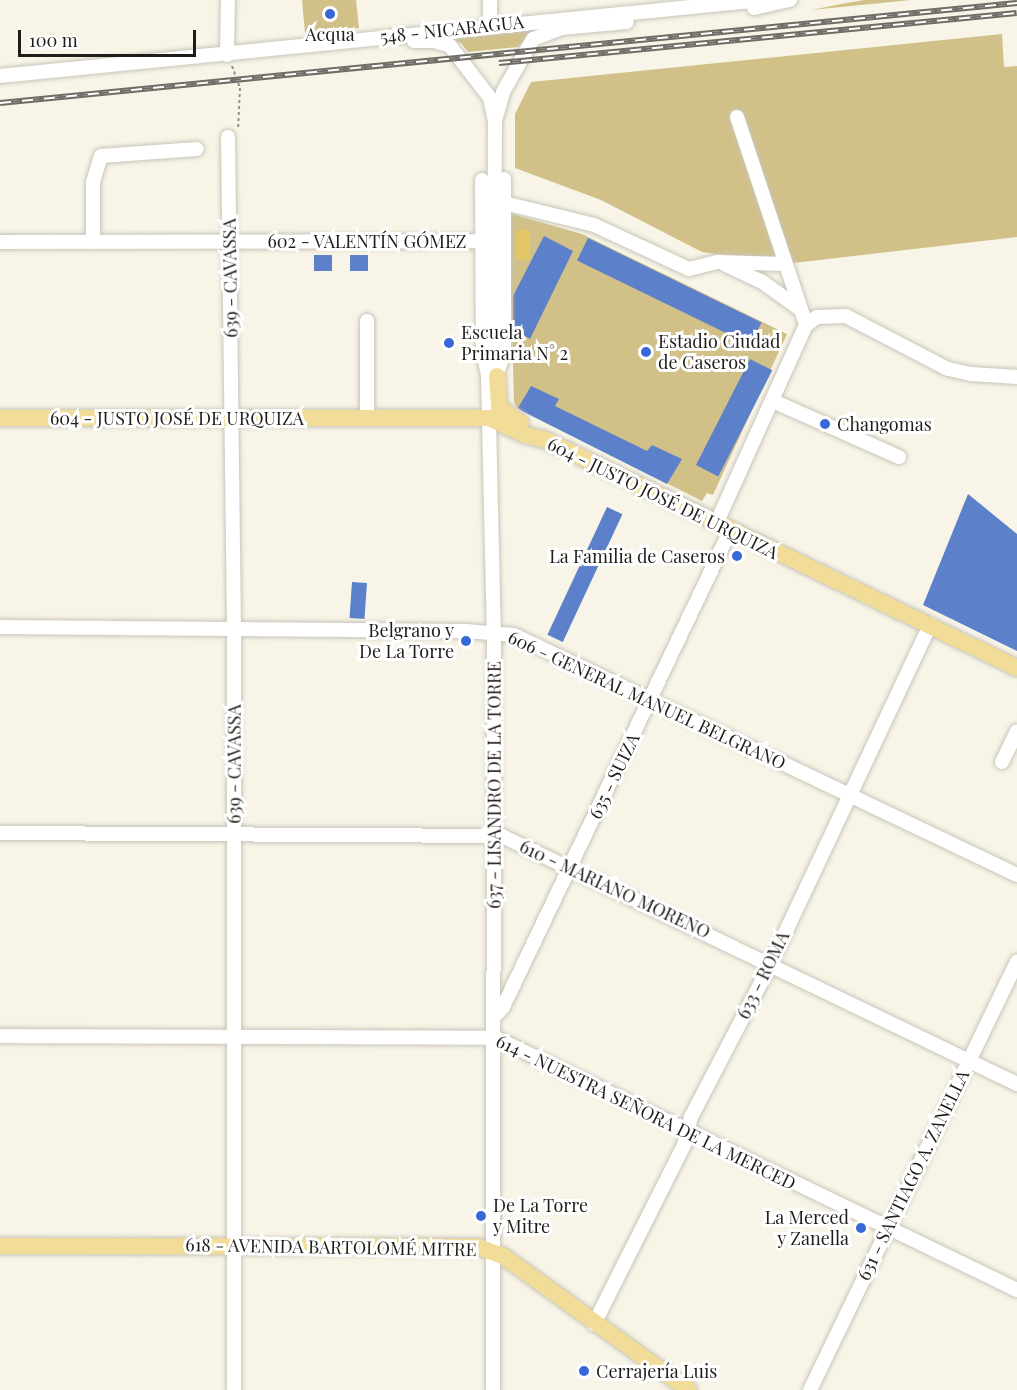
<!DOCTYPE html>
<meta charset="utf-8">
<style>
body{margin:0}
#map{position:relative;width:1017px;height:1390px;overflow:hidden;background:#f8f5e8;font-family:"Playfair Display",serif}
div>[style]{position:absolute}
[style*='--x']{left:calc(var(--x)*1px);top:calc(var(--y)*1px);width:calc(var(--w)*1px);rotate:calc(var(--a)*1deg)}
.green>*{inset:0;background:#d1c188}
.water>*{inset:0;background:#e1c767;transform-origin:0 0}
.building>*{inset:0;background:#5c80c9;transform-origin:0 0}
.path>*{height:2px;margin-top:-1px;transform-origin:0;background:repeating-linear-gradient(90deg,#928f87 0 3px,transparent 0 6px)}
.roads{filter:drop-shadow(0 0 2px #c8c5b8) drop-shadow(0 0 2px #c8c5b8)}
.minor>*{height:14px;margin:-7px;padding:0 7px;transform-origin:7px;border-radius:7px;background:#fff}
.major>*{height:16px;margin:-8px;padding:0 8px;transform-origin:8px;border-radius:8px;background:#f1dd98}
.rail>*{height:6px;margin-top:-3px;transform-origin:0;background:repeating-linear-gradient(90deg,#fff 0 11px,#6f6c65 0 22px);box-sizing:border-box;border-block:2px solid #6f6c65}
.dots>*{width:16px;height:16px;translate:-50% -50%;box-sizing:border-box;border:3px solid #fff;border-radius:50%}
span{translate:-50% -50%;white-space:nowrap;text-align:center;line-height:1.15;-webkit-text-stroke:6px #fff;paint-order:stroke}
.street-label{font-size:18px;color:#1f1d19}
.poi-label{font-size:18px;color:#1f1d19}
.left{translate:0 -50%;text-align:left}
.right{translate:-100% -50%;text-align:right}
.scale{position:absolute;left:18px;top:30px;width:178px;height:27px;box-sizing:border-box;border:3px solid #1f1d19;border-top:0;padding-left:8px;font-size:18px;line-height:21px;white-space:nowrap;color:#1f1d19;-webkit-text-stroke:4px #fff;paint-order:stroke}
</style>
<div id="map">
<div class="green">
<i style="clip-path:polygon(302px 0,356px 0,359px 28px,305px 33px)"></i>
<i style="clip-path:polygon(864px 0,911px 0,811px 10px,841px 4px)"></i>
<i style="clip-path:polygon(533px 30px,518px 47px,468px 52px,461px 43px,448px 38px)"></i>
<i style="clip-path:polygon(1002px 34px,1004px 67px,1017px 66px,1017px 237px,785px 264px,702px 252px,601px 200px,515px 168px,515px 114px,531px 82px)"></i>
<i style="clip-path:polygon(509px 213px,582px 234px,787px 334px,713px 495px,707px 493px,702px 501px,517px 408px,514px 402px)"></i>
</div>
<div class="water">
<i style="left:516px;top:230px;width:14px;height:30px"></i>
</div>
<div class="building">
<i style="clip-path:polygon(544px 236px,573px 251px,530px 339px,513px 329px,513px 296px)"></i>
<i style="left:588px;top:238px;width:193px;height:25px;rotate:26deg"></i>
<i style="left:332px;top:255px;width:16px;height:18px;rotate:90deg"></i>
<i style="left:350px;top:255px;width:18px;height:16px"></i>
<i style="left:750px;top:359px;width:25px;height:119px;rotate:27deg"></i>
<i style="clip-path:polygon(531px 386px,559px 399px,555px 406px,647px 451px,652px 445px,682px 459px,667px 484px,522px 411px,518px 408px)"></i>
<i style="clip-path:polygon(968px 494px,1017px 534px,1017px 651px,923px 605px)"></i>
<i style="left:607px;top:507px;width:17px;height:141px;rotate:25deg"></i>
<i style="left:352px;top:582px;width:15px;height:36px;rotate:4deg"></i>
</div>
<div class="path">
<i style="--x:232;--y:66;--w:23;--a:70"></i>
<i style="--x:240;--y:88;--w:42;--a:92.7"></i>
</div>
<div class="roads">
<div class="minor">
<i style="--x:490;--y:0;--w:24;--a:90"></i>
<i style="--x:754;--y:8;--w:37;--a:-13"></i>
<i style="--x:414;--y:41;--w:21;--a:0"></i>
<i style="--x:435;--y:41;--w:16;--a:18"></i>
<i style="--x:450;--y:46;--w:66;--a:52.4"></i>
<i style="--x:490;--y:98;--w:25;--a:78"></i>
<i style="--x:495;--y:122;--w:227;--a:90.3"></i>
<i style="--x:494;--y:349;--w:27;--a:84"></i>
<i style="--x:227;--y:55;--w:55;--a:-89"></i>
<i style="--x:0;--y:76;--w:765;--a:-5.7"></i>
<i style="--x:496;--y:117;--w:26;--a:-74"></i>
<i style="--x:503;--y:92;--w:61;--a:-60.5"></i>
<i style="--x:533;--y:39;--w:30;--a:-21"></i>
<i style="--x:561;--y:28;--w:66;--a:-5.2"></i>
<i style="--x:737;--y:117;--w:219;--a:71.6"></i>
<i style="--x:228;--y:137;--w:491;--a:89.3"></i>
<i style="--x:234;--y:628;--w:762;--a:90"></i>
<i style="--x:482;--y:180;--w:170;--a:89.7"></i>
<i style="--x:483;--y:350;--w:26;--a:79"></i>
<i style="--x:488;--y:376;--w:256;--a:88.7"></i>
<i style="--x:494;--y:632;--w:758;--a:90.08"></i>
<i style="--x:504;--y:203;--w:93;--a:13.7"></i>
<i style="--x:594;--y:225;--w:105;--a:24.9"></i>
<i style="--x:689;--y:269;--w:30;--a:-14"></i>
<i style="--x:718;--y:262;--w:67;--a:1.7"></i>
<i style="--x:0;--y:242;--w:482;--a:-0.1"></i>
<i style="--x:93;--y:242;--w:60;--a:-90"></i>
<i style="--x:93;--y:182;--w:27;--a:-73"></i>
<i style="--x:101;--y:156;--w:96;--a:-4.2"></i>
<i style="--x:726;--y:265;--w:38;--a:25"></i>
<i style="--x:761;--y:281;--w:48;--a:35.7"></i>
<i style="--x:499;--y:368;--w:19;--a:-74"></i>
<i style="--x:504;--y:350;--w:171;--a:-90"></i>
<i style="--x:773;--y:401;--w:138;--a:24"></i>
<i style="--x:367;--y:418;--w:97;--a:-90"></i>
<i style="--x:716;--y:524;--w:218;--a:-65.7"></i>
<i style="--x:806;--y:325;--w:14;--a:-36"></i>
<i style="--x:817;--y:317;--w:29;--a:-2"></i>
<i style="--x:846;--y:316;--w:115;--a:27.5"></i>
<i style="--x:948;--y:369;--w:24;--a:12"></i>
<i style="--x:971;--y:374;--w:46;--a:3.7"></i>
<i style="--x:0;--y:627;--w:466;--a:0.5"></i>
<i style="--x:466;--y:631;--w:48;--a:4.8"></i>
<i style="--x:514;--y:635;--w:557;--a:25.51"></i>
<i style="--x:1002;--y:762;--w:34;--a:-64"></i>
<i style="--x:0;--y:833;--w:502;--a:0.34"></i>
<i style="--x:502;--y:836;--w:572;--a:25.71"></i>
<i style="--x:493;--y:1018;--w:15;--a:-48"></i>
<i style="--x:503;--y:1007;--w:527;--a:-64.5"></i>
<i style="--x:0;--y:1036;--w:496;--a:0.2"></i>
<i style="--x:496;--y:1038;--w:579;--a:25.81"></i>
<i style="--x:594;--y:1324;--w:200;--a:-63.3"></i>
<i style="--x:684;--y:1145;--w:29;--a:-76"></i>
<i style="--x:691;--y:1117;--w:174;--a:-62.5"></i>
<i style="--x:771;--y:963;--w:374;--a:-64.8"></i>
<i style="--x:810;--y:1390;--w:476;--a:-64.2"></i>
</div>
<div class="major">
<i style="--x:497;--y:376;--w:31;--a:86"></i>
<i style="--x:499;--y:407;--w:27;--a:36"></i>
<i style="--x:0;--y:418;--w:489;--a:0"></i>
<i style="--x:489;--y:418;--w:40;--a:25"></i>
<i style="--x:525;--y:435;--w:22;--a:13"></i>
<i style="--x:546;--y:440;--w:523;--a:25.83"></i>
<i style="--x:0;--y:1246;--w:479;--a:0.1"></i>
<i style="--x:479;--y:1247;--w:26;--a:21"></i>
<i style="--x:503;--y:1256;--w:229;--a:35.8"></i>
</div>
</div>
<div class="rail">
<i style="--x:499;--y:63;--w:520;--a:-5.51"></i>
<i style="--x:0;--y:103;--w:1022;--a:-5.62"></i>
</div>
<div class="dots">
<i style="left:330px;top:14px;background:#3668d8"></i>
<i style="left:449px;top:343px;background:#3668d8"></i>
<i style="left:646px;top:352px;background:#3668d8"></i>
<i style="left:825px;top:424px;background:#3668d8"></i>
<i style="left:737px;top:556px;background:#3668d8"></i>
<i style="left:466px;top:641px;background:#3668d8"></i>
<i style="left:481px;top:1216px;background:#3668d8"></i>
<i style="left:861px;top:1228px;background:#3668d8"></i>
<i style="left:584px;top:1371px;background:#3668d8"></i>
</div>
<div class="street-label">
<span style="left:452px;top:29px;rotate:-6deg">548 - NICARAGUA</span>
<span style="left:367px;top:241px">602 - VALENTÍN GÓMEZ</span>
<span style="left:230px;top:278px;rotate:-91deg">639 - CAVASSA</span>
<span style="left:177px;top:418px">604 - JUSTO JOSÉ DE URQUIZA</span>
<span style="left:663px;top:498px;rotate:26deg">604 - JUSTO JOSÉ DE URQUIZA</span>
<span style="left:647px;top:700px;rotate:25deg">606 - GENERAL MANUEL BELGRANO</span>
<span style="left:234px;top:764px;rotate:-90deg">639 - CAVASSA</span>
<span style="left:614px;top:776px;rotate:-64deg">635 - SUIZA</span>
<span style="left:494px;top:785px;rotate:-90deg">637 - LISANDRO DE LA TORRE</span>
<span style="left:615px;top:889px;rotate:25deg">610 - MARIANO MORENO</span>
<span style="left:763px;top:975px;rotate:-64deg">633 - ROMA</span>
<span style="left:646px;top:1112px;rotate:26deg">614 - NUESTRA SEÑORA DE LA MERCED</span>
<span style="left:913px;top:1175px;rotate:-64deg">631 - SANTIAGO A. ZANELLA</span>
<span style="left:331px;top:1247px;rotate:1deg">618 - AVENIDA BARTOLOMÉ MITRE</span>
</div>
<div class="poi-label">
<span style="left:330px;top:34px">Acqua</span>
<span class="left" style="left:461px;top:343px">Escuela<br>Primaria N° 2</span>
<span class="left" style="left:658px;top:352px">Estadio Ciudad<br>de Caseros</span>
<span class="left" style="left:837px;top:424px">Changomas</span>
<span class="right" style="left:725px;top:556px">La Familia de Caseros</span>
<span class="right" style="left:454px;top:641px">Belgrano y<br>De La Torre</span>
<span class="left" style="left:493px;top:1216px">De La Torre<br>y Mitre</span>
<span class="right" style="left:849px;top:1228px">La Merced<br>y Zanella</span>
<span class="left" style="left:596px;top:1371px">Cerrajería Luis</span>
</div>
<div class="scale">100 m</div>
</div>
